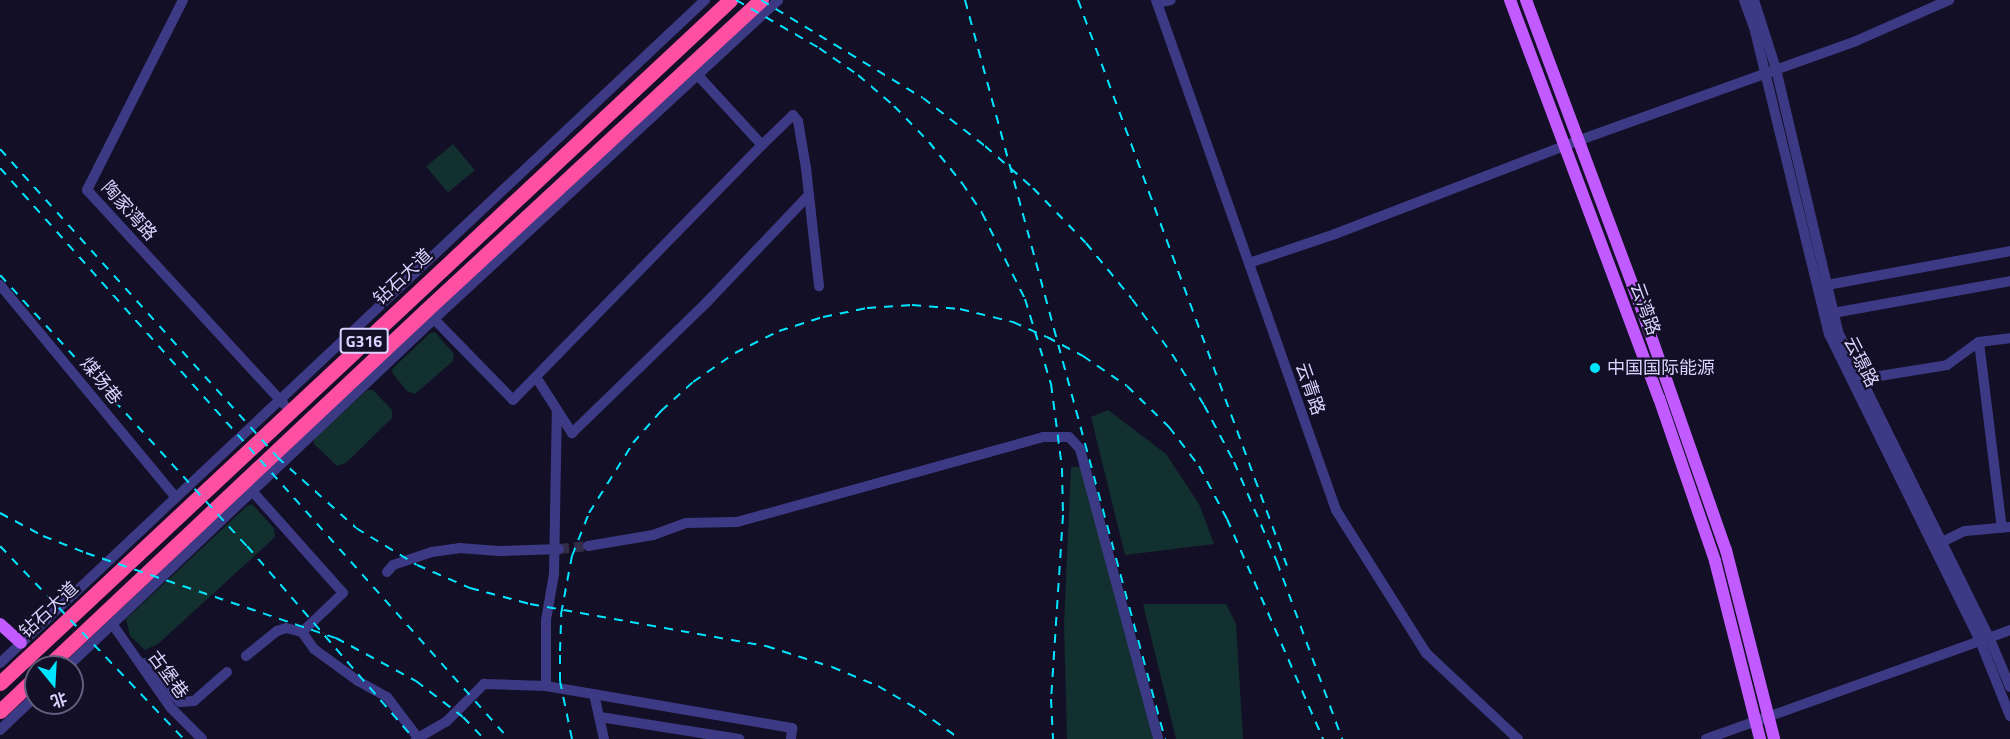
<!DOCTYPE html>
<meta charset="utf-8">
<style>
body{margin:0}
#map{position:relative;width:2010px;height:739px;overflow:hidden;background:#130f26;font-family:"Titillium Web","Noto Sans SC",sans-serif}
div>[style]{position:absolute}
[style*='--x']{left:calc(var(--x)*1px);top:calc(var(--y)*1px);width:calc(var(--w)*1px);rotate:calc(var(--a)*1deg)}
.green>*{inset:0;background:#12302f;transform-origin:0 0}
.minor-tunnel>*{height:10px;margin-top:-5px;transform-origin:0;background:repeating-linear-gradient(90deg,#312d47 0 10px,transparent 0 15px)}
.minor>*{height:10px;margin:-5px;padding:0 5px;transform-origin:5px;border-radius:5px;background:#3d3a85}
.major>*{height:12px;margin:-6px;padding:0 6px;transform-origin:6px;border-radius:6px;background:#c25bff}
.highway>*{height:15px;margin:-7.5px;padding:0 7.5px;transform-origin:7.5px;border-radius:7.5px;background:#ff4fa3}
.rail>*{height:2px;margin-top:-1px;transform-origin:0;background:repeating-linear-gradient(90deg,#00e5ff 0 9px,transparent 0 17px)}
.dots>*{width:16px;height:16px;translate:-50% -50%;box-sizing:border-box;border:3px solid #130f26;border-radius:50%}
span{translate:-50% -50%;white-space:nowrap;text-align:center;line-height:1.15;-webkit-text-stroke:4.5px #130f26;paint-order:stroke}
.shield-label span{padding:2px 4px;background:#130f26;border:2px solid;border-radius:4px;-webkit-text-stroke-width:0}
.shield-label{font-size:16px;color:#d9d4ff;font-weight:700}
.street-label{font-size:18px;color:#d9d4ff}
.poi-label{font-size:18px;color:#d9d4ff}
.left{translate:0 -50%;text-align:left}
.north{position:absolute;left:24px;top:655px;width:60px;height:60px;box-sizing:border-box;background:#130f26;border:2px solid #625e7d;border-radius:50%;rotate:162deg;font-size:16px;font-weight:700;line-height:24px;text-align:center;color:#d9d4ff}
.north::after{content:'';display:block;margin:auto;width:21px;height:27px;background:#00e5ff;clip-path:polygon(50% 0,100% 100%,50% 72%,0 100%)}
</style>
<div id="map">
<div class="green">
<i style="left:453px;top:144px;width:34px;height:35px;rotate:50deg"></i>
<i style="clip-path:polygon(435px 332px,454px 354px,453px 361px,415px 394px,407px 391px,393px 374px,392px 369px,430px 333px)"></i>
<i style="clip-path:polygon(367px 390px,373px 390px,392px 410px,392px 418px,346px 463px,337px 466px,314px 444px,314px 439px)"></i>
<i style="clip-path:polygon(1108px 410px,1166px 454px,1199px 504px,1214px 544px,1125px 555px,1091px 417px)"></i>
<i style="clip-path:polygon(1071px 467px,1085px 467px,1158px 739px,1067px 739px,1064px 623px)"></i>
<i style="clip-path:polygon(252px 504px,274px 528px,275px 537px,158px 644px,145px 650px,130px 636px,126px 619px,247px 506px)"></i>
<i style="clip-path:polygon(1143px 604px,1226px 604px,1236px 624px,1243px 739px,1176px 739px)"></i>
</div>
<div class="minor-tunnel">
<i style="--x:559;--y:549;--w:29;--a:-6"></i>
</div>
<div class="minor">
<i style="--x:183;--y:0;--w:213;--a:116.8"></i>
<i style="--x:87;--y:190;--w:291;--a:47.4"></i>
<i style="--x:1156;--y:0;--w:541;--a:70.56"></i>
<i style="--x:1336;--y:510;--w:169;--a:57.8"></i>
<i style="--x:1426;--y:653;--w:126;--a:43.1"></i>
<i style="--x:1744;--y:0;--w:33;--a:70"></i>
<i style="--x:1755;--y:31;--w:312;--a:76.3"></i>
<i style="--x:1829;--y:334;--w:342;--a:63.8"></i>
<i style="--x:1980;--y:641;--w:81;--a:68.2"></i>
<i style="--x:1754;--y:0;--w:72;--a:72.3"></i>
<i style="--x:1776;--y:69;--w:270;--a:76.7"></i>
<i style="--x:1838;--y:332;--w:340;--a:63.7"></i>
<i style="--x:1989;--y:637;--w:54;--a:67.2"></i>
<i style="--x:1157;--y:3;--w:14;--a:-12"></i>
<i style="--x:762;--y:145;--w:43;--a:-44.1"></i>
<i style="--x:793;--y:115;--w:8;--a:50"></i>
<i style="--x:798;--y:121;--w:48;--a:80.3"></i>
<i style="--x:806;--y:168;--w:119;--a:83.7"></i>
<i style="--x:1249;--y:263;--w:91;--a:-18.6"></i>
<i style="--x:1335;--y:234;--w:259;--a:-21"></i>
<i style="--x:1577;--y:141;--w:296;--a:-19.7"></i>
<i style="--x:1856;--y:41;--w:102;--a:-23.8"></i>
<i style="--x:0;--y:285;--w:276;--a:50.4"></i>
<i style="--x:1827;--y:285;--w:186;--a:-10.5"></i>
<i style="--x:1833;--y:313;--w:180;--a:-10.2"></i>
<i style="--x:434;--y:319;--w:113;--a:45.7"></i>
<i style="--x:513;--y:400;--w:356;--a:-45.7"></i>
<i style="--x:762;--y:145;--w:100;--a:-132.6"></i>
<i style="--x:1979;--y:342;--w:31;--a:-7"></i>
<i style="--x:536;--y:377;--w:67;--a:57.3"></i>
<i style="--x:572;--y:433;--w:188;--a:-44.1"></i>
<i style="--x:707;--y:302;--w:148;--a:-46.4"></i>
<i style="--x:1861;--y:379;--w:87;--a:-9.2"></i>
<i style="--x:1947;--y:365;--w:39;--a:-36"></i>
<i style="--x:1979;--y:342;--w:187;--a:83"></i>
<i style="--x:253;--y:492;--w:135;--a:48.3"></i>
<i style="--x:343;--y:593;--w:57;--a:136.4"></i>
<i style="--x:1942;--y:542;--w:25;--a:-26"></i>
<i style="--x:1965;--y:531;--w:45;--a:-5.1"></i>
<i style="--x:588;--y:546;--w:66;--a:-9.6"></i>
<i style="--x:653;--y:535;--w:35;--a:-20"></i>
<i style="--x:686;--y:523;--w:51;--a:-1.1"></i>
<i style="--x:737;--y:522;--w:318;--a:-15.5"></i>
<i style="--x:1043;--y:437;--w:26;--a:0"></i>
<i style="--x:1069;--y:437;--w:16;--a:47"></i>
<i style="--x:1080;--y:449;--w:300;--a:74.9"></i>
<i style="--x:387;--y:572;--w:9;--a:-49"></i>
<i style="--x:393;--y:565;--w:41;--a:-18.4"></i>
<i style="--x:432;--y:552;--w:27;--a:-8"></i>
<i style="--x:459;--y:548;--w:40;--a:4.3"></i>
<i style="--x:499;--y:551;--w:60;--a:-1.9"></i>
<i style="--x:113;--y:625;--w:101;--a:55.1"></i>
<i style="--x:171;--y:708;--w:44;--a:45"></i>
<i style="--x:246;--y:656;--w:40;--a:-39"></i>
<i style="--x:277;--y:631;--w:9;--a:-18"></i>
<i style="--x:286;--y:628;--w:16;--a:14"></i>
<i style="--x:302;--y:632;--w:21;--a:55"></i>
<i style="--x:314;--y:649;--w:54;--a:36"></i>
<i style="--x:358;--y:681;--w:33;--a:29"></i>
<i style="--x:387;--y:697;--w:53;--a:52.7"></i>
<i style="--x:0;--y:663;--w:968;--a:-43.24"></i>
<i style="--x:145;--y:663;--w:52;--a:48.1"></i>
<i style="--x:180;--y:702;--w:14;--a:-4"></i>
<i style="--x:194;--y:701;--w:44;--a:-41.3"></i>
<i style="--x:67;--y:667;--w:506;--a:-43.48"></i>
<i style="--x:434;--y:319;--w:469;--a:-42.8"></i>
<i style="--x:546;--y:686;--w:250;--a:9.7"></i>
<i style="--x:792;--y:728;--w:11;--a:95"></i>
<i style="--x:594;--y:694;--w:46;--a:77.5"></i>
<i style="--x:600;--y:717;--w:141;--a:9"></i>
<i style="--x:0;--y:730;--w:50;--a:-43.4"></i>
<i style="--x:416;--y:739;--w:34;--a:-30"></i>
<i style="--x:446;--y:722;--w:54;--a:-45"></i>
<i style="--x:484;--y:684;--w:62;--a:1.8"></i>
<i style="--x:546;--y:686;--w:66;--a:-90"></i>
<i style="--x:546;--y:620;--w:47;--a:-80.1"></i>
<i style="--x:554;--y:574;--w:164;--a:-89"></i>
<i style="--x:1706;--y:739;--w:323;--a:-19.7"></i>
</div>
<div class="major">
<i style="--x:1510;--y:0;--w:425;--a:69.5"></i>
<i style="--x:1659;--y:398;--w:172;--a:71"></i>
<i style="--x:1715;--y:561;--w:184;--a:75.8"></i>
<i style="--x:1526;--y:0;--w:322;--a:69.5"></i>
<i style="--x:1639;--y:302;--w:263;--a:70.7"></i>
<i style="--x:1726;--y:550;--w:195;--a:75.7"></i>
<i style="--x:0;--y:624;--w:28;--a:42"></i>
</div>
<div class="highway">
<i style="--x:47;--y:667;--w:519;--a:-43.28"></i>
<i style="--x:425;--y:311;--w:458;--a:-42.8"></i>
<i style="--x:0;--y:683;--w:1000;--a:-43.09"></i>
<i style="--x:0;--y:711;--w:50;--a:-43.4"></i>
</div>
<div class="rail">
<i style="--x:736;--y:0;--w:96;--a:30"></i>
<i style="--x:819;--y:48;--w:47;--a:34.7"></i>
<i style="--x:858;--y:75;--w:48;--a:40.7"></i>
<i style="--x:894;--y:106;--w:50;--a:45.8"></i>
<i style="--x:929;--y:142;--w:53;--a:51.2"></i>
<i style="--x:962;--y:183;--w:36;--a:56"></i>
<i style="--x:982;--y:213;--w:96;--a:63.4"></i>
<i style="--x:1025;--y:299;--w:89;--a:73"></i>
<i style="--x:1051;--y:384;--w:85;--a:82.5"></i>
<i style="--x:1062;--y:468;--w:47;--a:88.8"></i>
<i style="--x:1063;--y:515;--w:184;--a:93.7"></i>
<i style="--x:1051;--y:699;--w:40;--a:87.1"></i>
<i style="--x:761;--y:0;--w:189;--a:31.2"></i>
<i style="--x:923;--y:98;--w:78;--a:37.7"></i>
<i style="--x:985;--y:146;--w:64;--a:41.2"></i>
<i style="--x:1033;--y:188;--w:76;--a:46.1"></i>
<i style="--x:1086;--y:243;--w:72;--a:50.6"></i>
<i style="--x:1132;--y:299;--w:68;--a:54"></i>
<i style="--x:1172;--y:354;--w:60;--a:57.9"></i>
<i style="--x:1204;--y:405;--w:64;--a:62.2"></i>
<i style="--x:1234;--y:462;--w:109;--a:66.7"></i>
<i style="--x:1277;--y:562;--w:189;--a:69.8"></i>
<i style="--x:965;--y:0;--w:766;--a:74.86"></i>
<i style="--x:1078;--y:0;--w:603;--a:69.73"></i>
<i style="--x:0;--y:149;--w:414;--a:48"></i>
<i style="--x:277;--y:457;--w:106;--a:41.9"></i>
<i style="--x:356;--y:528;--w:71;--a:31.2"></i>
<i style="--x:417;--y:565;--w:58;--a:23.5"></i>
<i style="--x:470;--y:588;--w:62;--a:14.9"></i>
<i style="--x:530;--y:604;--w:240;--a:10.1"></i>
<i style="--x:766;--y:646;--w:69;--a:17.7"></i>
<i style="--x:832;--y:667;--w:50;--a:22.4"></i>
<i style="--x:878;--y:686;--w:48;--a:30.3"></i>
<i style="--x:919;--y:710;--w:50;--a:35.3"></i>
<i style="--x:0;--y:168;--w:765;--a:48.29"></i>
<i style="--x:0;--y:275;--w:367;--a:47.7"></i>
<i style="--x:247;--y:546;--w:255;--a:49.1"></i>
<i style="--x:0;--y:513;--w:49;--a:28.1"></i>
<i style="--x:43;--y:536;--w:46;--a:21.6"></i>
<i style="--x:86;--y:553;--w:264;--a:18.8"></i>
<i style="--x:336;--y:638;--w:91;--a:28.3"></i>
<i style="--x:416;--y:681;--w:59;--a:37.5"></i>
<i style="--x:463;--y:717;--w:30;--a:46"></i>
<i style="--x:0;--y:546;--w:267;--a:46.4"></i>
<i style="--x:572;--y:739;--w:59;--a:-101.7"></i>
<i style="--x:560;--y:681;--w:30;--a:-90"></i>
<i style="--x:560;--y:651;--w:37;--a:-88"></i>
<i style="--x:561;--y:614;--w:59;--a:-79.3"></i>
<i style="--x:572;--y:556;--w:46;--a:-68.4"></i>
<i style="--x:589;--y:513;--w:83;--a:-57.8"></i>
<i style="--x:633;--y:443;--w:43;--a:-48.8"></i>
<i style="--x:661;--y:411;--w:43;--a:-42.2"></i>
<i style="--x:693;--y:382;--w:51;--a:-34.6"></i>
<i style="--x:735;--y:353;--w:49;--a:-26.6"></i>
<i style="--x:779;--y:331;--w:46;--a:-17.7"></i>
<i style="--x:823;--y:317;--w:45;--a:-11.6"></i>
<i style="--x:867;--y:308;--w:45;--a:-3.8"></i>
<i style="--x:912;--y:305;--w:48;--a:4.8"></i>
<i style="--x:960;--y:309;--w:55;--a:13.8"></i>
<i style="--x:1013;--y:322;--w:37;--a:24"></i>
<i style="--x:1047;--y:337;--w:41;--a:27.8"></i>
<i style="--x:1083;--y:356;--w:53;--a:34.3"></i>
<i style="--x:1127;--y:386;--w:59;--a:44.3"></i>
<i style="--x:1169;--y:427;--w:49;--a:52.4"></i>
<i style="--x:1199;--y:466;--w:60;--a:62.2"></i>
<i style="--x:1227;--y:519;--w:240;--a:66.4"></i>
</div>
<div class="dots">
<i style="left:1595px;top:368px;background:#00e5ff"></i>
</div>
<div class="shield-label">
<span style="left:364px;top:341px">G316</span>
</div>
<div class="street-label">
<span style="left:129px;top:211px;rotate:48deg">陶家湾路</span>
<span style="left:403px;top:277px;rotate:-43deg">钻石大道</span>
<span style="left:1645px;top:309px;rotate:70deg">云湾路</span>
<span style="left:1861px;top:362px;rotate:63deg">云璟路</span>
<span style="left:101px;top:381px;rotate:51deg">煤场巷</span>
<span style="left:1310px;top:389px;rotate:71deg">云青路</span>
<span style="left:49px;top:610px;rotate:-43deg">钻石大道</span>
<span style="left:168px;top:675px;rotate:54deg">古堡巷</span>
</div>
<div class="poi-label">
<span class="left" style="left:1607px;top:368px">中国国际能源</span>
</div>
<div class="north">北</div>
</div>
